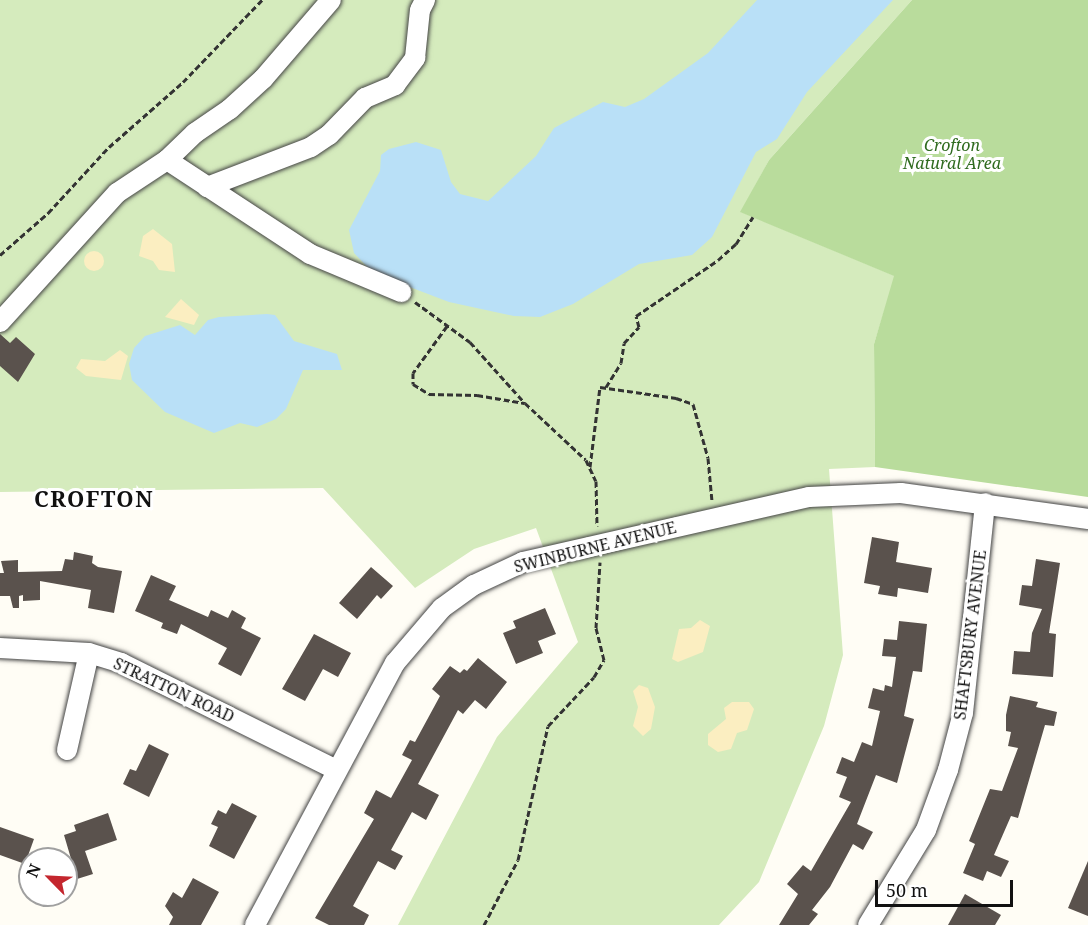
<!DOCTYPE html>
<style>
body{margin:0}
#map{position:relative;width:1088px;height:925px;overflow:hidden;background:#fffdf5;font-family:"Noto Serif",serif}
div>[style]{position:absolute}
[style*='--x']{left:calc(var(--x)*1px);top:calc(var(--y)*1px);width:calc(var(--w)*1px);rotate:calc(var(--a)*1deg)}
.green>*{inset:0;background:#d5ebbd}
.forest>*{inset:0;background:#b9dc9c}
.sand>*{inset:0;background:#fbeec1}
.round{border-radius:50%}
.water>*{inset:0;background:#b9e0f7}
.building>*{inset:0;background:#5a524d}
.path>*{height:3px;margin-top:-1.5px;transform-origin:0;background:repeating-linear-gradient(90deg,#333 0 6px,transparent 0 9px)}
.roads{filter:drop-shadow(0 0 2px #444) drop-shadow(0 0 2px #444)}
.minor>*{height:20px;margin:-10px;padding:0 10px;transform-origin:10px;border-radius:10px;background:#fff}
span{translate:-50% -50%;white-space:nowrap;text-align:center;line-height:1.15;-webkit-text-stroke:6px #fff;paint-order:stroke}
.park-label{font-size:16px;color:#2f6b1f;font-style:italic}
.street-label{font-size:16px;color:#111}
.district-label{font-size:22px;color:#111;font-weight:700;letter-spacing:1.5px}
.north{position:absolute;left:18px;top:847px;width:60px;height:60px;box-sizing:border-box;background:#fff;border:2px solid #a0a0a0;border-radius:50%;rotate:294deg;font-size:16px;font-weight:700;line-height:24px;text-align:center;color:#111}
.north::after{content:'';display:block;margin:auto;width:21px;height:27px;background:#c4262e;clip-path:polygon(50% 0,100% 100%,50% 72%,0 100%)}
.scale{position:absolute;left:875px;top:880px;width:138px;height:27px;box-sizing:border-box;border:3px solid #111;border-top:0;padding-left:8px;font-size:18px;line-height:21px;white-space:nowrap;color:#111;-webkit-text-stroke:4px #fff;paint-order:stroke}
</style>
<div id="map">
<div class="green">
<i style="clip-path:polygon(0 0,912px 0,769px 160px,741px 212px,895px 276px,874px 344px,875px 467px,829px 469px,843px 655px,824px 726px,759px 882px,719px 925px,398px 925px,497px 737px,578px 642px,536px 528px,474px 549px,415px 588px,323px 488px,0 492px)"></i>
</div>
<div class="forest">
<i style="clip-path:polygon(912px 0,1088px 0,1088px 497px,875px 467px,874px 344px,894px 276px,740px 212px,769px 160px)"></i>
</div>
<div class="sand">
<i style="clip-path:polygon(153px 229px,172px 244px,175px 272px,159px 270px,153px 261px,139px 256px,143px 236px)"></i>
<i class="round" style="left:84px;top:251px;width:20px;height:20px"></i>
<i style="clip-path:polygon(181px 299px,199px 315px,194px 325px,165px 317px)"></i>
<i style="clip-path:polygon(120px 350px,128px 356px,121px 380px,86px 376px,76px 368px,81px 359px,105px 361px)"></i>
<i style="clip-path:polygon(700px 620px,710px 626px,703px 652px,678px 662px,672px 659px,679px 629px,691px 628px)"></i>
<i style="clip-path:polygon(639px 685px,648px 688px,655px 707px,651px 729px,643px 736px,633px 726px,638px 707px,633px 691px)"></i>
<i style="clip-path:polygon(732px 702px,749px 702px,754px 709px,747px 730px,737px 733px,731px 749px,718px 752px,708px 745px,708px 734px,726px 719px,724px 708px)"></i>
</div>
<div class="water">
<i style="clip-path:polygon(757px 0,893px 0,807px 92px,777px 139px,756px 152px,712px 237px,692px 255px,639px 264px,573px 304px,540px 317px,514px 316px,449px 302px,373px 273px,354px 253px,349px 230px,380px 171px,381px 155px,389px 149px,416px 142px,441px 150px,451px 182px,460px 194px,488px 201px,536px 156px,554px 128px,603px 102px,625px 107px,644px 99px,708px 53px)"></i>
<i style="clip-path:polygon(267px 314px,275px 315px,294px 341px,337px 354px,342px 370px,303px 370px,286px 409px,276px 419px,257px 427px,240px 423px,214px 433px,165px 412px,132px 380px,129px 364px,134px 348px,145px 336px,180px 325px,195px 335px,208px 320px,219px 317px)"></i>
</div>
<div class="building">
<i style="clip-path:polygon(0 334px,10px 343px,16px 337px,35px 354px,18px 382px,0 366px)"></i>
<i style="clip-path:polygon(872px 537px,899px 542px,896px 562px,932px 568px,928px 593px,898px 588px,897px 597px,878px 594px,880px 586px,864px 583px)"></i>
<i style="clip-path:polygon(74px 552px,93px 556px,92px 563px,98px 567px,122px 571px,114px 613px,88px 608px,91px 590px,40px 581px,40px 600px,23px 601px,23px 595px,19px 596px,19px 608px,13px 608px,10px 596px,0 596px,0 573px,4px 573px,1px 561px,18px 560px,18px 572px,62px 571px,65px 559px,73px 560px)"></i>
<i style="clip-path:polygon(1036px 559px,1060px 563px,1049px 633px,1056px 634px,1053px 677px,1012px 674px,1014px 651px,1030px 652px,1032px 633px,1042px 609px,1019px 605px,1022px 585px,1032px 586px)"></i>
<i style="clip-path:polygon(371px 567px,393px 586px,381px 599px,377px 595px,357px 619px,339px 603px)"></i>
<i style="clip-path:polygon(151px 575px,176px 586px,169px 600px,208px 617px,211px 610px,228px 618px,232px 610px,246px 618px,241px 628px,261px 638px,241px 676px,218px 664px,227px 648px,181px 624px,177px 634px,161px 628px,163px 623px,135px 611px)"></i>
<i style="clip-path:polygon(545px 608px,556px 634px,538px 641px,543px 653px,516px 664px,503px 633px,516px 628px,513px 621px)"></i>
<i style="clip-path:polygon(899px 621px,927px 624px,922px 672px,913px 671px,904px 716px,914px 719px,897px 783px,876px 775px,857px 824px,873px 832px,863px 850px,853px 844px,830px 887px,812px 910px,818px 914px,809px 925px,779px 925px,798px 894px,787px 884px,803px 865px,811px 871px,851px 802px,839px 797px,847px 777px,836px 773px,842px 757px,854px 762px,862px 742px,872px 746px,880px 711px,868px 708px,873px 688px,884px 691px,885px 685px,892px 687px,896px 657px,882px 656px,884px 639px,897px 640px)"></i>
<i style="clip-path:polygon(314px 634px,351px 653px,338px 677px,323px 669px,305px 701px,282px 689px)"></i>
<i style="clip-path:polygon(478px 658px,507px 682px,486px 709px,475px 700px,463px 714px,458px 710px,418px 784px,439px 795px,426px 820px,412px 812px,391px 850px,403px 856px,395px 870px,378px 861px,353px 906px,369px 915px,364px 925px,329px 925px,315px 918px,374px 819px,364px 813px,376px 790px,391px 798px,412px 760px,402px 755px,410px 740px,415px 742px,440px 696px,432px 689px,450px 666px,460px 673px,464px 669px,467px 671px)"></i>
<i style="clip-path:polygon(1010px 696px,1038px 702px,1036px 707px,1057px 712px,1054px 726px,1045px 725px,1018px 818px,1011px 816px,994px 855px,1009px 861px,1001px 877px,987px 871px,983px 881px,963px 873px,975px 844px,969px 841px,990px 789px,1002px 791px,1018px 748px,1008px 746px,1011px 732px,1006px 731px,1006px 715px)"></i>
<i style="clip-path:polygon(149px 744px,169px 754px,149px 797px,123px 784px,130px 769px,136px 771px)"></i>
<i style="clip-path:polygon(232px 803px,257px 816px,234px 859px,209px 846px,218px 827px,211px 824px,218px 810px,226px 814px)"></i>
<i style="clip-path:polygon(108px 813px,117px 840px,85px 851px,93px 874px,77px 879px,64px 835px,76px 831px,74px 825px)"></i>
<i style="clip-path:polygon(0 827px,34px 839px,25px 864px,0 855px)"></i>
<i style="clip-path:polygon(1088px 861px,1088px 916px,1068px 908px)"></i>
<i style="clip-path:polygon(193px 878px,219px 892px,201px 925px,169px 925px,173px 917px,165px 906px,173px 892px,182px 898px)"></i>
<i style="clip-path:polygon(965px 894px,1001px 915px,995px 925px,948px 925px)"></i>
</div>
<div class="path">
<i style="--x:0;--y:255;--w:64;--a:-41.2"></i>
<i style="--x:48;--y:213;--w:90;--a:-47.3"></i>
<i style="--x:109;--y:147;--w:98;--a:-41.3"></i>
<i style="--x:183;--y:82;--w:114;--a:-46.1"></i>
<i style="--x:415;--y:302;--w:68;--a:36"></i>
<i style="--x:470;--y:342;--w:82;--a:48"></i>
<i style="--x:525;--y:403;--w:83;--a:43.1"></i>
<i style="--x:586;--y:460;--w:23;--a:65"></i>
<i style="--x:596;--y:481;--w:45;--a:88.7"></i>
<i style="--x:447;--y:326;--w:58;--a:125.9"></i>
<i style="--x:413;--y:373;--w:11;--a:90"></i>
<i style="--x:413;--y:384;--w:19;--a:32"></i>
<i style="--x:429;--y:394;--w:48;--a:1.2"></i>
<i style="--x:477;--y:395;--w:48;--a:9.7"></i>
<i style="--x:606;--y:387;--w:28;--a:-58"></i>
<i style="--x:621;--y:363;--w:20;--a:-81"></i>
<i style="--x:624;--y:343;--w:22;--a:-47"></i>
<i style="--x:639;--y:327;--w:11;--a:-105"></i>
<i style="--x:636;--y:316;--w:99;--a:-34.3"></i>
<i style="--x:718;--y:260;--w:24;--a:-42"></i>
<i style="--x:736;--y:244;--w:32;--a:-58"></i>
<i style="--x:590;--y:467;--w:81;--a:-82.9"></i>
<i style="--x:600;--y:387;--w:77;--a:8.2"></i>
<i style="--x:676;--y:398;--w:18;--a:19"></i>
<i style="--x:693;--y:404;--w:56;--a:74.5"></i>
<i style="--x:708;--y:458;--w:43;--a:84.7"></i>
<i style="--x:484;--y:925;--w:73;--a:-62.4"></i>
<i style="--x:518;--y:860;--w:137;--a:-77.4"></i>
<i style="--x:548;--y:726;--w:67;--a:-46.8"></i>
<i style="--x:594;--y:677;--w:20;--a:-60"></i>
<i style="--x:604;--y:660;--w:33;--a:-104"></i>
<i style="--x:596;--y:628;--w:66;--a:-86.5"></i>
</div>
<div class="roads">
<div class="minor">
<i style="--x:167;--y:160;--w:171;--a:33.3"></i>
<i style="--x:310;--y:254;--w:99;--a:22.7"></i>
<i style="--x:207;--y:187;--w:111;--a:-21"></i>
<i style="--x:311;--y:147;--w:22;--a:-34"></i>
<i style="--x:329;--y:135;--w:52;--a:-45.8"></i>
<i style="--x:365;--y:98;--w:33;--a:-23"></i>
<i style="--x:395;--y:85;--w:34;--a:-53"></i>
<i style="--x:415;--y:58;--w:48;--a:-84.1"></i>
<i style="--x:420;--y:10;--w:11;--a:-63"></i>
<i style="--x:0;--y:322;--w:174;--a:-47.8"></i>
<i style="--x:117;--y:193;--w:60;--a:-33.4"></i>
<i style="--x:167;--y:160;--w:39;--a:-44"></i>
<i style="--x:195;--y:133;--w:42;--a:-34.4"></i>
<i style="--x:230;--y:109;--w:45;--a:-42.3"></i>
<i style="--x:263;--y:79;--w:104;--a:-49.3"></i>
<i style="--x:0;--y:648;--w:89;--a:3.2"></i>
<i style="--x:89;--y:653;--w:34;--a:17"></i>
<i style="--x:121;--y:663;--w:241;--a:26.4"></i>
<i style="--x:67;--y:750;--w:99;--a:-77.2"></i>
<i style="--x:255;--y:925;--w:297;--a:-61.9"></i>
<i style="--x:395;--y:663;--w:72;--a:-49.5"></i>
<i style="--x:442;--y:608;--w:39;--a:-36"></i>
<i style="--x:474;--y:585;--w:54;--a:-25.1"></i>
<i style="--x:523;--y:562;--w:293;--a:-12.8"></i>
<i style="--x:809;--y:497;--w:92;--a:-2.5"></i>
<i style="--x:901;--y:493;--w:189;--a:7.9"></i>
<i style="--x:868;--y:925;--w:111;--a:-58.6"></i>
<i style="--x:926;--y:830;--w:64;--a:-69.9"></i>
<i style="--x:948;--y:770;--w:59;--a:-75.3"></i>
<i style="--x:963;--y:713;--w:211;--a:-84"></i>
</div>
</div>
<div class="park-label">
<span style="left:952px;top:154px">Crofton<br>Natural Area</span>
</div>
<div class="street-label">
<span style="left:595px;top:547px;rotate:-14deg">SWINBURNE AVENUE</span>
<span style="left:970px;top:635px;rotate:-83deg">SHAFTSBURY AVENUE</span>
<span style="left:174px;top:690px;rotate:25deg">STRATTON ROAD</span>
</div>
<div class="district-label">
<span style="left:94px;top:499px">CROFTON</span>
</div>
<div class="north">N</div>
<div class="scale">50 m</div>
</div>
